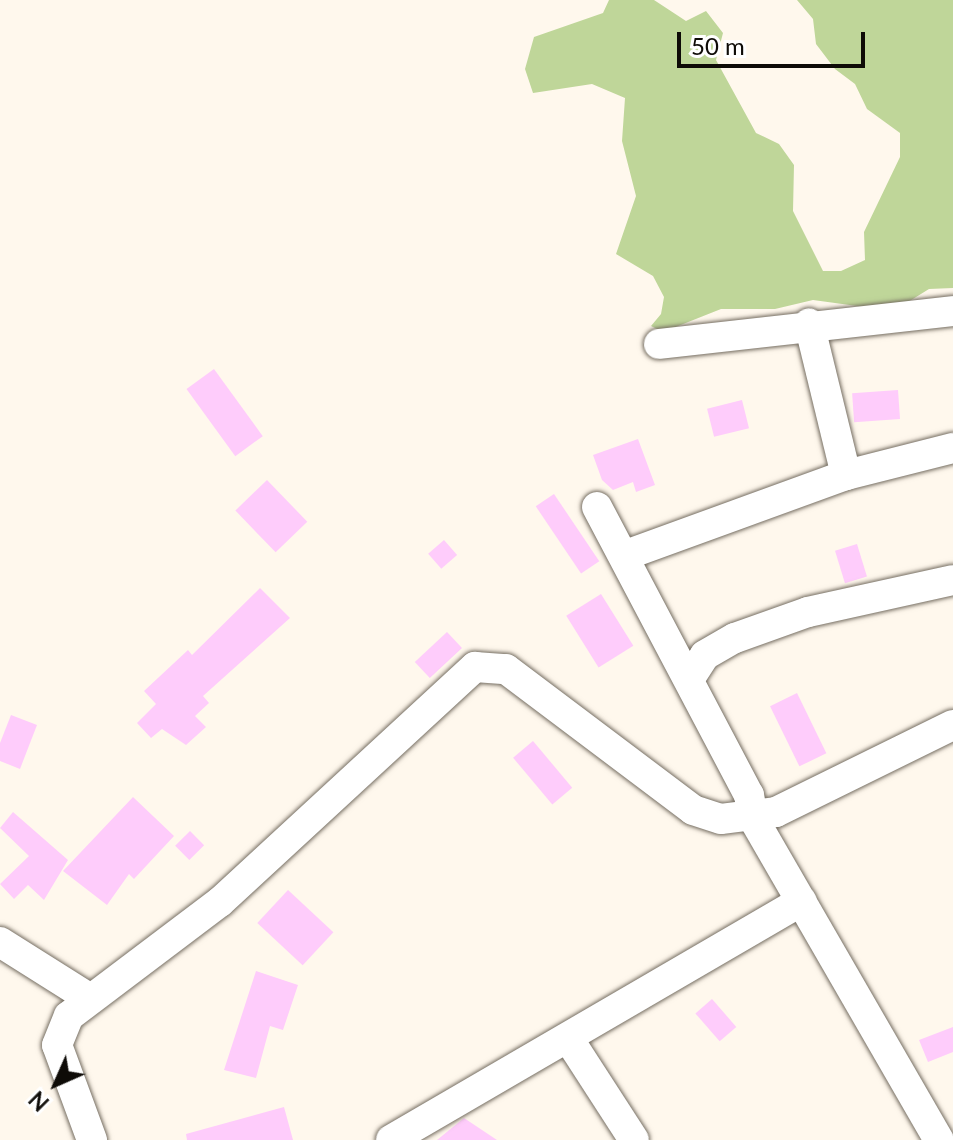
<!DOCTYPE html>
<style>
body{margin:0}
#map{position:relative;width:953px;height:1140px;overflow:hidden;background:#fff8ed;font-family:Lato,sans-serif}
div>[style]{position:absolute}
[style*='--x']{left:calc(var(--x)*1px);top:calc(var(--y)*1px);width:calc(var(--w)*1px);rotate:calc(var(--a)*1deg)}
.green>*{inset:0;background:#bfd699}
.building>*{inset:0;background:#feccfb;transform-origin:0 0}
.roads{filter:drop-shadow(0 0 2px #766e62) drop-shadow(0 0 2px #766e62)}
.street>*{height:30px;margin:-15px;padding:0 15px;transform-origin:15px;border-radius:15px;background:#fff}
span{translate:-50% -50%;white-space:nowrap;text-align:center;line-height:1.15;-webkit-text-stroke:6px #fff;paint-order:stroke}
.north{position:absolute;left:16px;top:1044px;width:80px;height:80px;-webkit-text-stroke:6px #fff;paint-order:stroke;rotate:225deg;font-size:22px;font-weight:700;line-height:32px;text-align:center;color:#0e0b07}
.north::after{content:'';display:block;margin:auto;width:28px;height:36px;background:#0e0b07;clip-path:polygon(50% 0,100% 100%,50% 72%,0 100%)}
.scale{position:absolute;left:677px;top:32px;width:188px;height:36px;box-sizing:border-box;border:4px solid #0e0b07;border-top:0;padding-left:10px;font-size:24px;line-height:28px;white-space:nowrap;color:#0e0b07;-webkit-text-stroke:6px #fff;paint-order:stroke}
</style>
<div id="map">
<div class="green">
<i style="clip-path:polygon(609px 0,654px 0,686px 21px,706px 11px,723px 33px,716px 60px,756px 133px,779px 144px,794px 165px,793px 211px,823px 271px,841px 271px,865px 260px,864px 232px,900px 157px,900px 133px,867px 109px,855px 84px,835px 69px,816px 44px,813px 19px,797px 0,953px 0,953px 288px,929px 289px,908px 302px,879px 309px,813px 300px,775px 309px,721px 309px,663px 332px,651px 326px,661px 314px,664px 297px,653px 276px,616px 254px,636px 196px,622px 141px,625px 98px,592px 84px,533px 93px,525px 69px,534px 37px,603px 13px)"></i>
</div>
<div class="building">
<i style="left:214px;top:369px;width:83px;height:34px;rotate:54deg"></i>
<i style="left:898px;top:390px;width:29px;height:46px;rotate:86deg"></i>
<i style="left:742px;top:400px;width:29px;height:36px;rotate:76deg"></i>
<i style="clip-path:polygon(638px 439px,655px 485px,636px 492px,633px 482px,613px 490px,602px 480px,593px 455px)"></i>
<i style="left:267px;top:480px;width:58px;height:44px;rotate:46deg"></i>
<i style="left:554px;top:494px;width:81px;height:22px;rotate:56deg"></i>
<i style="left:444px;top:540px;width:20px;height:21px;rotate:49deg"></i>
<i style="left:857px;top:544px;width:34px;height:23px;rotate:73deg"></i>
<i style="clip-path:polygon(260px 588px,290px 618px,203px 696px,209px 703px,195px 716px,206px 727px,186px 745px,162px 729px,151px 738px,137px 723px,156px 704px,144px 691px,188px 650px,192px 655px)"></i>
<i style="left:601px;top:594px;width:61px;height:41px;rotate:58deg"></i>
<i style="left:447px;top:632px;width:22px;height:44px;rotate:47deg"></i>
<i style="left:797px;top:693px;width:67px;height:30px;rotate:64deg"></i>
<i style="clip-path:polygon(11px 715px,37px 725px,20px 769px,0 761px,0 743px)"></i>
<i style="left:533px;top:741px;width:61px;height:26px;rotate:50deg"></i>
<i style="clip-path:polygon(133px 797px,174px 836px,134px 879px,129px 874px,107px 905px,63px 871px)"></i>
<i style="clip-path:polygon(13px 812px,68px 860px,44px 900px,28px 885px,14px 899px,0 884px,29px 856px,0 828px)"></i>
<i style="left:190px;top:831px;width:20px;height:21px;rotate:45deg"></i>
<i style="left:288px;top:890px;width:62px;height:45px;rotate:43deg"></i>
<i style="clip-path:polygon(256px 971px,298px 985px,283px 1030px,270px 1026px,256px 1078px,224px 1070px)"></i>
<i style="left:712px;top:999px;width:37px;height:22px;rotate:49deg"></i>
<i style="clip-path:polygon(953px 1027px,953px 1052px,928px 1062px,919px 1040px)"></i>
<i style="clip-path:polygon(284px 1107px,293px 1140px,187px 1140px,186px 1134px)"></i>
<i style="clip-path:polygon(464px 1118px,497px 1140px,437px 1140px)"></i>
</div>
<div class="roads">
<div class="street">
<i style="--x:659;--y:344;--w:296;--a:-6.4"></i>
<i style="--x:846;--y:475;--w:110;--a:-14.2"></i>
<i style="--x:597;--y:507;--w:326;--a:62.2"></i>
<i style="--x:749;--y:795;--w:23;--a:80"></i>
<i style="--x:753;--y:818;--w:372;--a:60"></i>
<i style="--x:626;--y:555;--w:234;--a:-20"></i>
<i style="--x:846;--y:475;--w:156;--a:-103.7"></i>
<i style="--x:690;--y:678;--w:27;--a:-57"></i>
<i style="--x:705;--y:655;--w:34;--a:-30"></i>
<i style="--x:735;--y:638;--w:77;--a:-19.6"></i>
<i style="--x:808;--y:612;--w:148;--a:-12.4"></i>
<i style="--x:0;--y:942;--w:105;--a:32.2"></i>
<i style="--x:568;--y:1038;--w:121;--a:57.1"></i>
<i style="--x:92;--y:1140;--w:101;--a:-110.2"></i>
<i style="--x:57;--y:1045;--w:31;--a:-68"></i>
<i style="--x:69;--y:1016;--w:189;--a:-37.1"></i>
<i style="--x:220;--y:902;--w:347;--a:-42.7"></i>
<i style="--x:475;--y:667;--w:31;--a:4"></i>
<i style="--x:506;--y:669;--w:234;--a:37"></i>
<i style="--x:693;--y:810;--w:29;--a:18"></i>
<i style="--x:721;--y:819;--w:55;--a:-7.3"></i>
<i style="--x:776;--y:812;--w:197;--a:-26.2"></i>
<i style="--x:391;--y:1140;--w:475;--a:-30.2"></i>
</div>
</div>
<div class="north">N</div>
<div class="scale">50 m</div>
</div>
